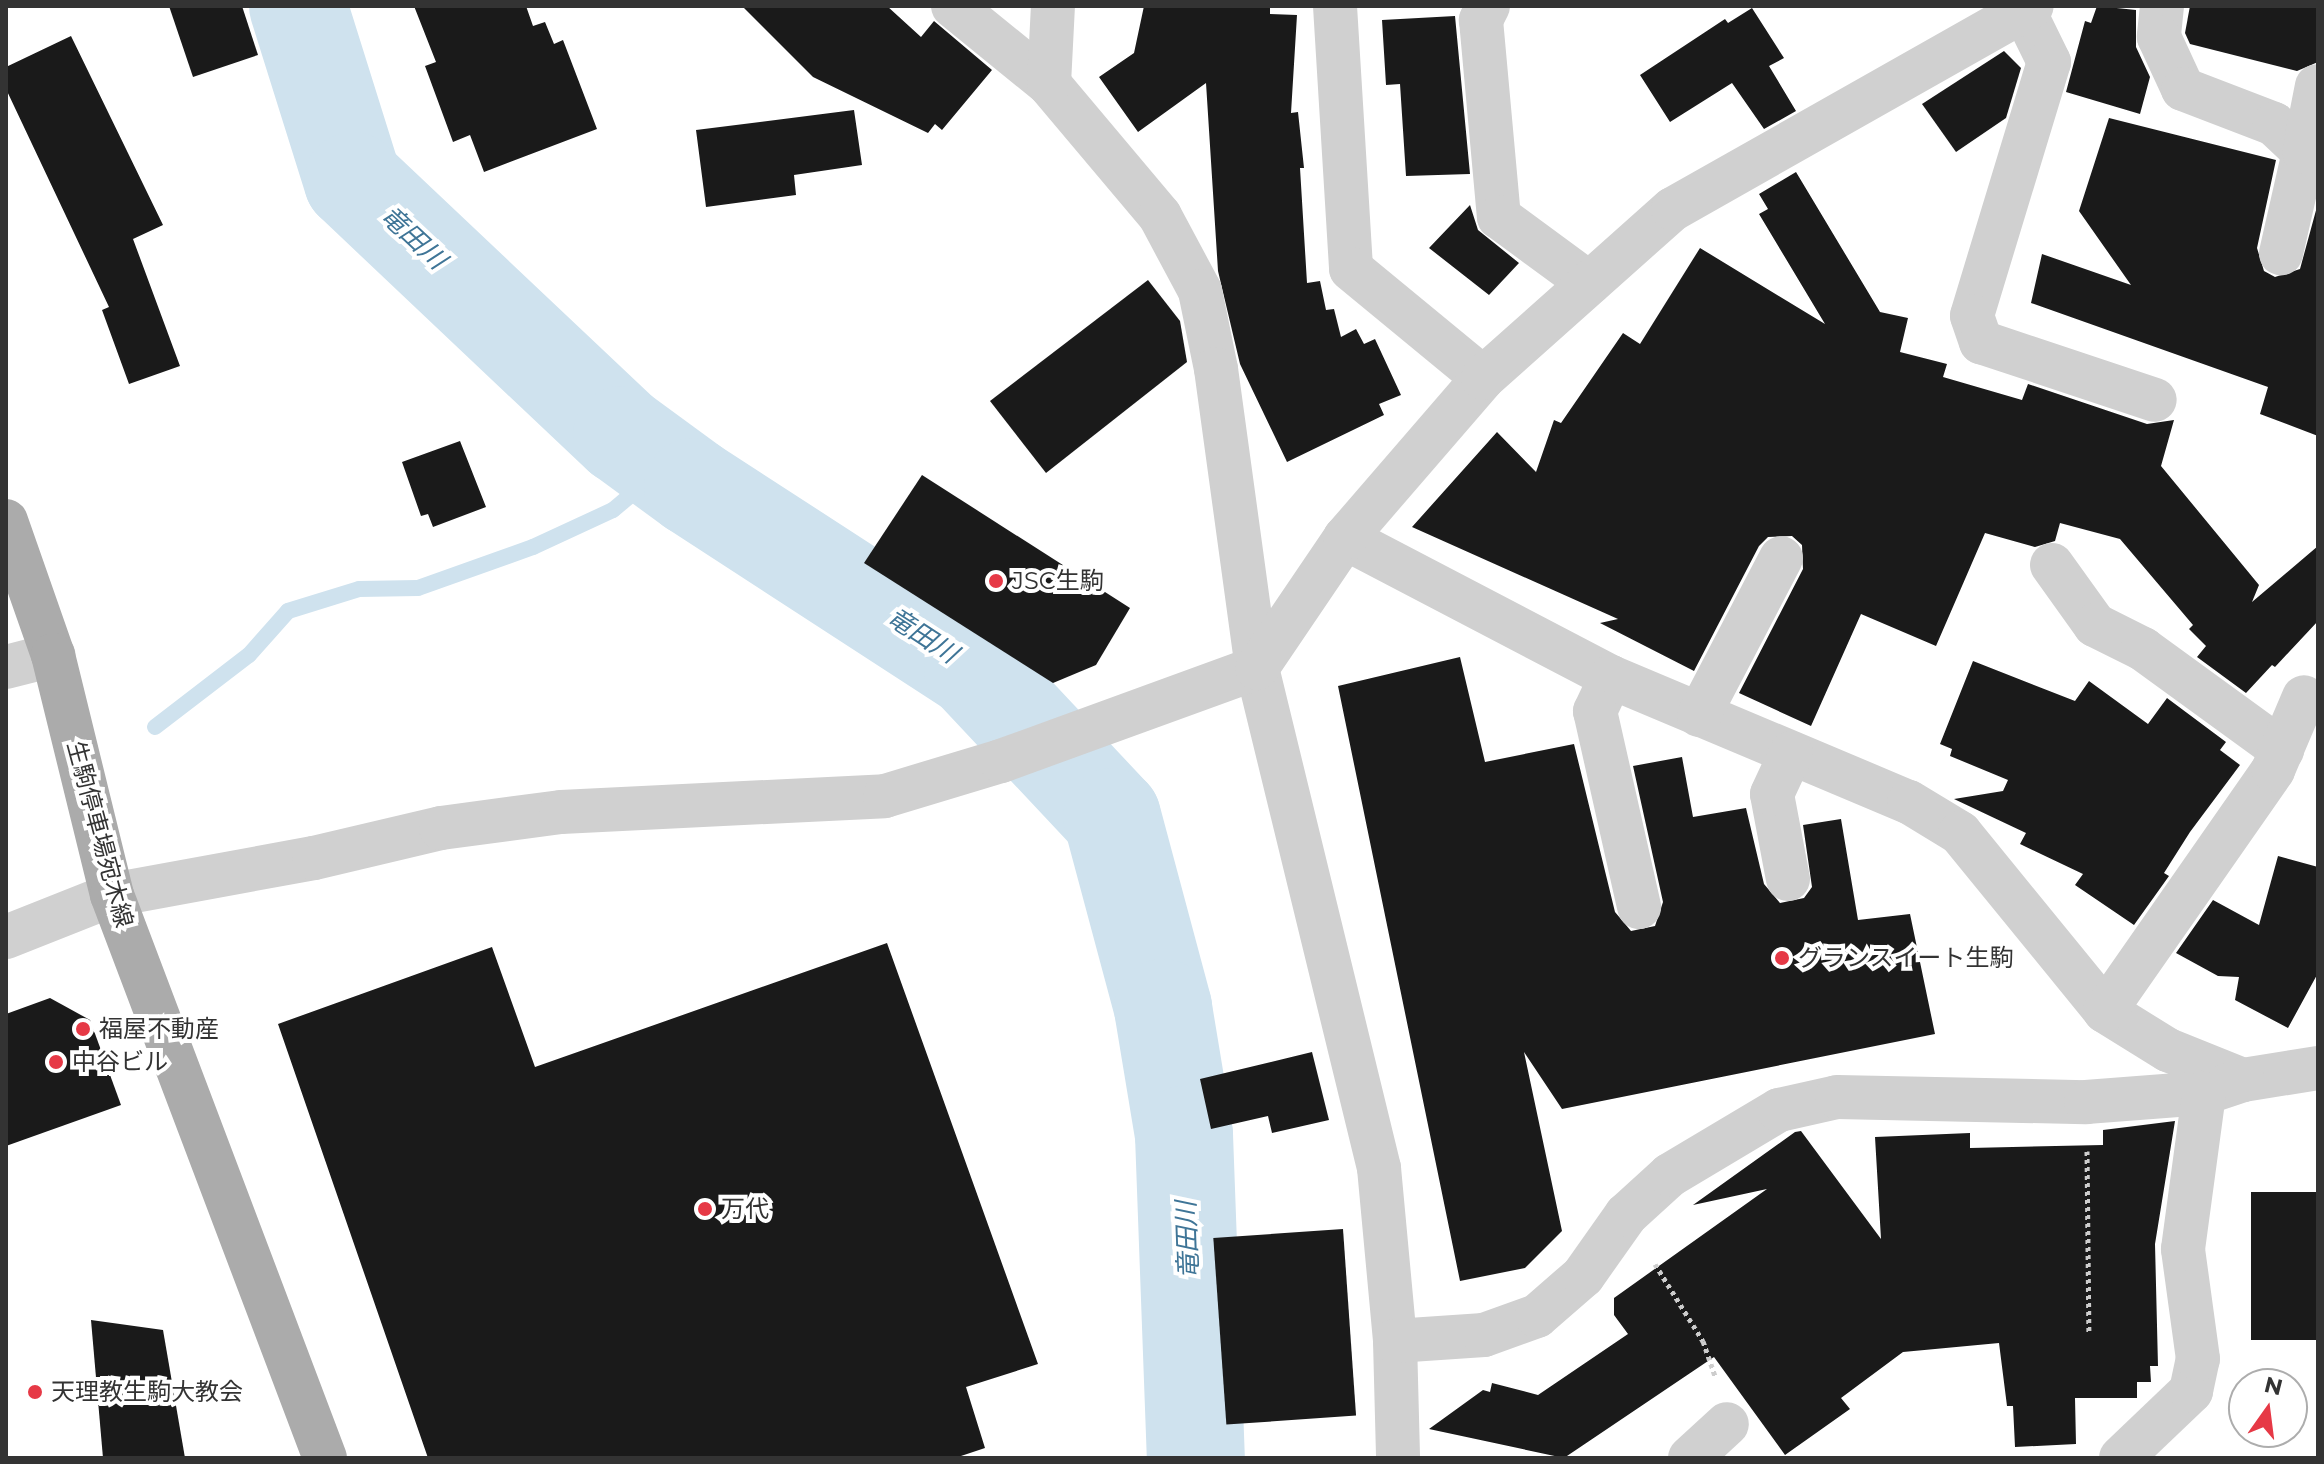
<!DOCTYPE html>
<meta charset="utf-8">
<style>
body{margin:0}
#map{position:relative;width:2324px;height:1464px;overflow:hidden;background:#fff;font-family:Montserrat,"Noto Sans JP",sans-serif}
div>[style]{position:absolute}
[style*='--x']{left:calc(var(--x)*1px);top:calc(var(--y)*1px);width:calc(var(--w)*1px);rotate:calc(var(--a)*1deg)}
.stream>*{height:16px;margin:-8px;padding:0 8px;transform-origin:8px;border-radius:8px;background:#cfe2ee}
.river>*{height:98px;margin:-49px;padding:0 49px;transform-origin:49px;border-radius:49px;background:#cfe2ee}
.building>*{inset:0;background:#1a1a1a;transform-origin:0 0}
.path>*{height:5px;margin-top:-2.5px;transform-origin:0;background:repeating-linear-gradient(90deg,#cdcdcd 0 4px,transparent 0 8px)}
.minor>*{height:44px;margin:-22px;padding:0 22px;transform-origin:22px;border-radius:22px;background:#d0d0d0}
.major>*{height:44px;margin:-22px;padding:0 22px;transform-origin:22px;border-radius:22px;background:#ababab}
.dots>*{width:22px;height:22px;translate:-50% -50%;box-sizing:border-box;border:4px solid #fff;border-radius:50%}
span{translate:-50% -50%;white-space:nowrap;text-align:center;line-height:1.15;-webkit-text-stroke:8px #fff;paint-order:stroke}
.poi-label{font-size:24px;color:#333}
.left{translate:0 -50%;text-align:left}
.street-label{font-size:24px;color:#333}
.water-label{font-size:26px;color:#3f7597;font-style:italic}
.frame{position:absolute;inset:0;border:8px solid #333;pointer-events:none}
.north{position:absolute;left:2228px;top:1368px;width:80px;height:80px;box-sizing:border-box;background:#fff;border:2px solid #adadad;border-radius:50%;rotate:14deg;font-size:22px;font-weight:700;line-height:32px;text-align:center;color:#333}
.north::after{content:'';display:block;margin:auto;width:28px;height:36px;background:#e63946;clip-path:polygon(50% 0,100% 100%,50% 72%,0 100%)}
</style>
<div id="map">
<div class="stream">
<i style="--x:155;--y:727;--w:118;--a:-37.5"></i>
<i style="--x:249;--y:655;--w:59;--a:-48.4"></i>
<i style="--x:288;--y:611;--w:74;--a:-17.2"></i>
<i style="--x:359;--y:589;--w:59;--a:-1"></i>
<i style="--x:418;--y:588;--w:122;--a:-19.6"></i>
<i style="--x:533;--y:547;--w:88;--a:-24.8"></i>
<i style="--x:613;--y:510;--w:68;--a:-40.2"></i>
</div>
<div class="river">
<i style="--x:298;--y:6;--w:183;--a:72.6"></i>
<i style="--x:353;--y:181;--w:370;--a:43.4"></i>
<i style="--x:622;--y:435;--w:88;--a:36.2"></i>
<i style="--x:693;--y:487;--w:334;--a:33"></i>
<i style="--x:973;--y:669;--w:203;--a:46.8"></i>
<i style="--x:1112;--y:817;--w:198;--a:75"></i>
<i style="--x:1163;--y:1008;--w:129;--a:80.6"></i>
<i style="--x:1184;--y:1135;--w:323;--a:87.9"></i>
</div>
<div class="building">
<i style="clip-path:polygon(169px 6px,242px 6px,258px 55px,193px 77px)"></i>
<i style="clip-path:polygon(414px 6px,526px 6px,533px 26px,545px 22px,554px 44px,563px 40px,597px 129px,484px 172px,470px 135px,453px 142px,425px 66px,436px 62px)"></i>
<i style="clip-path:polygon(742px 6px,887px 6px,921px 37px,934px 21px,992px 70px,942px 130px,935px 124px,928px 133px,813px 77px)"></i>
<i style="clip-path:polygon(1144px 6px,1270px 6px,1270px 14px,1297px 15px,1291px 113px,1298px 112px,1304px 168px,1300px 168px,1307px 283px,1320px 281px,1326px 310px,1334px 309px,1341px 337px,1356px 329px,1364px 344px,1375px 339px,1401px 395px,1379px 404px,1384px 415px,1287px 462px,1240px 364px,1218px 271px,1206px 83px,1138px 132px,1099px 77px,1134px 53px)"></i>
<i style="clip-path:polygon(2097px 6px,2136px 10px,2136px 47px,2150px 77px,2140px 114px,2066px 92px,2085px 21px,2091px 23px)"></i>
<i style="clip-path:polygon(2190px 6px,2318px 6px,2318px 62px,2297px 71px,2190px 44px,2185px 33px)"></i>
<i style="clip-path:polygon(1752px 8px,1784px 58px,1769px 66px,1796px 111px,1764px 129px,1732px 83px,1670px 122px,1640px 75px,1725px 19px,1728px 23px)"></i>
<i style="clip-path:polygon(1455px 16px,1470px 174px,1406px 176px,1400px 84px,1386px 85px,1382px 20px)"></i>
<i style="clip-path:polygon(71px 36px,163px 225px,133px 239px,180px 366px,129px 384px,102px 310px,109px 307px,6px 89px,6px 67px)"></i>
<i style="clip-path:polygon(2004px 51px,2021px 68px,2006px 118px,1956px 152px,1922px 104px)"></i>
<i style="clip-path:polygon(854px 110px,862px 165px,794px 175px,796px 195px,706px 207px,696px 130px)"></i>
<i style="clip-path:polygon(2109px 118px,2276px 160px,2257px 248px,2264px 271px,2275px 277px,2300px 269px,2318px 203px,2318px 436px,2260px 414px,2268px 387px,2031px 303px,2042px 254px,2131px 285px,2079px 211px)"></i>
<i style="clip-path:polygon(1796px 172px,1880px 312px,1908px 318px,1900px 352px,1947px 364px,1943px 377px,2022px 400px,2028px 384px,2147px 424px,2174px 420px,2161px 466px,2259px 585px,2252px 602px,2318px 546px,2318px 621px,2275px 667px,2272px 665px,2246px 693px,2197px 657px,2206px 646px,2189px 629px,2193px 625px,2120px 539px,2060px 523px,2055px 541px,2035px 547px,1985px 533px,1936px 646px,1861px 614px,1811px 726px,1739px 693px,1803px 569px,1802px 545px,1792px 536px,1768px 537px,1759px 546px,1694px 671px,1600px 623px,1618px 619px,1412px 527px,1497px 432px,1536px 472px,1554px 420px,1561px 423px,1623px 333px,1640px 344px,1700px 248px,1825px 324px,1759px 214px,1768px 209px,1759px 194px)"></i>
<i style="clip-path:polygon(1470px 205px,1478px 230px,1519px 263px,1489px 295px,1429px 248px)"></i>
<i style="clip-path:polygon(1148px 280px,1180px 321px,1187px 362px,1046px 473px,990px 401px)"></i>
<i style="clip-path:polygon(460px 441px,486px 507px,433px 527px,428px 514px,421px 516px,402px 462px)"></i>
<i style="clip-path:polygon(922px 475px,1130px 608px,1096px 665px,1053px 683px,864px 563px)"></i>
<i style="clip-path:polygon(1460px 657px,1485px 762px,1574px 744px,1615px 912px,1631px 931px,1655px 926px,1663px 902px,1633px 766px,1682px 757px,1693px 817px,1746px 808px,1764px 884px,1780px 903px,1804px 898px,1812px 887px,1803px 825px,1841px 819px,1858px 920px,1910px 914px,1935px 1034px,1562px 1109px,1524px 1052px,1562px 1231px,1525px 1268px,1460px 1281px,1338px 686px)"></i>
<i style="clip-path:polygon(1973px 661px,2075px 701px,2089px 681px,2148px 724px,2167px 698px,2226px 742px,2220px 750px,2240px 765px,2190px 832px,2164px 873px,2169px 876px,2134px 925px,2075px 885px,2083px 874px,2020px 844px,2026px 833px,1954px 799px,2003px 791px,2008px 780px,1950px 756px,1952px 749px,1940px 744px)"></i>
<i style="clip-path:polygon(2278px 856px,2318px 867px,2318px 973px,2288px 1028px,2235px 1000px,2239px 977px,2218px 976px,2176px 953px,2213px 900px,2259px 925px)"></i>
<i style="clip-path:polygon(887px 943px,1038px 1364px,966px 1387px,985px 1448px,955px 1458px,428px 1458px,278px 1024px,492px 947px,535px 1067px)"></i>
<i style="clip-path:polygon(50px 998px,90px 1020px,121px 1105px,6px 1146px,6px 1014px)"></i>
<i style="clip-path:polygon(1312px 1052px,1329px 1120px,1272px 1133px,1268px 1116px,1211px 1129px,1200px 1079px)"></i>
<i style="clip-path:polygon(2175px 1121px,2155px 1244px,2158px 1366px,2150px 1366px,2151px 1382px,2137px 1382px,2137px 1398px,2075px 1398px,2076px 1444px,2015px 1447px,2013px 1406px,2007px 1406px,1999px 1343px,1903px 1352px,1841px 1398px,1850px 1409px,1785px 1455px,1714px 1357px,1564px 1458px,1429px 1429px,1483px 1390px,1490px 1392px,1492px 1383px,1538px 1395px,1628px 1334px,1614px 1315px,1614px 1298px,1767px 1189px,1693px 1205px,1795px 1132px,1801px 1131px,1881px 1239px,1875px 1137px,1970px 1133px,1970px 1148px,2103px 1145px,2103px 1130px)"></i>
<i style="left:2318px;top:1192px;width:148px;height:67px;rotate:90deg"></i>
<i style="left:1343px;top:1229px;width:187px;height:130px;rotate:86deg"></i>
<i style="clip-path:polygon(91px 1320px,163px 1330px,185px 1458px,103px 1458px)"></i>
</div>
<div class="path">
<i style="--x:2087;--y:1151;--w:183;--a:89.4"></i>
<i style="--x:1655;--y:1264;--w:91;--a:58.1"></i>
<i style="--x:1703;--y:1341;--w:39;--a:71"></i>
</div>
<div class="minor">
<i style="--x:953;--y:6;--w:124;--a:39.1"></i>
<i style="--x:1049;--y:84;--w:172;--a:49.9"></i>
<i style="--x:1160;--y:216;--w:85;--a:61.9"></i>
<i style="--x:1200;--y:291;--w:80;--a:78.4"></i>
<i style="--x:1216;--y:369;--w:302;--a:82.2"></i>
<i style="--x:1257;--y:668;--w:515;--a:76.29"></i>
<i style="--x:1379;--y:1168;--w:174;--a:84.7"></i>
<i style="--x:1395;--y:1341;--w:117;--a:88.5"></i>
<i style="--x:1335;--y:6;--w:263;--a:86.5"></i>
<i style="--x:1351;--y:269;--w:171;--a:39.5"></i>
<i style="--x:1488;--y:6;--w:16;--a:117"></i>
<i style="--x:1481;--y:20;--w:198;--a:84.8"></i>
<i style="--x:1499;--y:217;--w:112;--a:36.3"></i>
<i style="--x:2162;--y:6;--w:31;--a:96"></i>
<i style="--x:2159;--y:37;--w:57;--a:65.2"></i>
<i style="--x:2183;--y:89;--w:97;--a:21"></i>
<i style="--x:2274;--y:124;--w:41;--a:43"></i>
<i style="--x:2304;--y:152;--w:104;--a:102.8"></i>
<i style="--x:2024;--y:11;--w:57;--a:63.9"></i>
<i style="--x:2049;--y:62;--w:265;--a:106.9"></i>
<i style="--x:1972;--y:316;--w:28;--a:71"></i>
<i style="--x:1981;--y:342;--w:183;--a:18.4"></i>
<i style="--x:1049;--y:84;--w:78;--a:-87.1"></i>
<i style="--x:2304;--y:152;--w:67;--a:-78.9"></i>
<i style="--x:1345;--y:538;--w:300;--a:27.6"></i>
<i style="--x:1611;--y:677;--w:323;--a:22.8"></i>
<i style="--x:1909;--y:802;--w:60;--a:31.3"></i>
<i style="--x:1960;--y:833;--w:230;--a:50.8"></i>
<i style="--x:2105;--y:1011;--w:74;--a:31.8"></i>
<i style="--x:2168;--y:1050;--w:81;--a:21.8"></i>
<i style="--x:2243;--y:1080;--w:76;--a:-9.1"></i>
<i style="--x:2052;--y:565;--w:74;--a:54.4"></i>
<i style="--x:2095;--y:625;--w:54;--a:26.6"></i>
<i style="--x:2143;--y:649;--w:172;--a:36"></i>
<i style="--x:6;--y:667;--w:49;--a:-14.3"></i>
<i style="--x:1611;--y:677;--w:38;--a:115"></i>
<i style="--x:1595;--y:711;--w:201;--a:77.3"></i>
<i style="--x:1699;--y:715;--w:177;--a:-62.4"></i>
<i style="--x:1788;--y:879;--w:86;--a:-100.7"></i>
<i style="--x:1772;--y:794;--w:45;--a:-65.1"></i>
<i style="--x:6;--y:937;--w:114;--a:-21.6"></i>
<i style="--x:112;--y:895;--w:205;--a:-10.4"></i>
<i style="--x:314;--y:858;--w:130;--a:-13.3"></i>
<i style="--x:441;--y:828;--w:121;--a:-7.6"></i>
<i style="--x:561;--y:812;--w:324;--a:-2.8"></i>
<i style="--x:885;--y:796;--w:121;--a:-16.8"></i>
<i style="--x:1001;--y:761;--w:272;--a:-20"></i>
<i style="--x:1257;--y:668;--w:157;--a:-55.9"></i>
<i style="--x:1345;--y:538;--w:211;--a:-49.2"></i>
<i style="--x:1483;--y:378;--w:254;--a:-41.7"></i>
<i style="--x:1673;--y:209;--w:412;--a:-29.5"></i>
<i style="--x:2105;--y:1011;--w:294;--a:-55.1"></i>
<i style="--x:2273;--y:770;--w:79;--a:-67"></i>
<i style="--x:1395;--y:1341;--w:89;--a:-3.9"></i>
<i style="--x:1484;--y:1335;--w:56;--a:-19.7"></i>
<i style="--x:1537;--y:1316;--w:61;--a:-41"></i>
<i style="--x:1583;--y:1276;--w:75;--a:-54.8"></i>
<i style="--x:1626;--y:1215;--w:59;--a:-42.3"></i>
<i style="--x:1670;--y:1175;--w:127;--a:-30.8"></i>
<i style="--x:1779;--y:1110;--w:59;--a:-12.6"></i>
<i style="--x:1837;--y:1097;--w:249;--a:1.2"></i>
<i style="--x:2086;--y:1102;--w:118;--a:-4.4"></i>
<i style="--x:2204;--y:1093;--w:41;--a:-18.4"></i>
<i style="--x:1690;--y:1458;--w:50;--a:-42.6"></i>
<i style="--x:2121;--y:1458;--w:97;--a:-43.7"></i>
<i style="--x:2191;--y:1391;--w:33;--a:-78"></i>
<i style="--x:2198;--y:1359;--w:111;--a:-97.8"></i>
<i style="--x:2183;--y:1249;--w:157;--a:-82.3"></i>
</div>
<div class="major">
<i style="--x:6;--y:521;--w:142;--a:70.7"></i>
<i style="--x:53;--y:655;--w:247;--a:76.2"></i>
<i style="--x:112;--y:895;--w:602;--a:69.28"></i>
</div>
<div class="dots">
<i style="left:996px;top:581px;background:#e63946"></i>
<i style="left:1782px;top:958px;background:#e63946"></i>
<i style="left:83px;top:1029px;background:#e63946"></i>
<i style="left:56px;top:1062px;background:#e63946"></i>
<i style="left:705px;top:1209px;background:#e63946"></i>
<i style="left:35px;top:1392px;background:#e63946"></i>
</div>
<div class="poi-label">
<span class="left" style="left:1012px;top:581px">JSC生駒</span>
<span class="left" style="left:1798px;top:958px">グランスイート生駒</span>
<span class="left" style="left:99px;top:1029px">福屋不動産</span>
<span class="left" style="left:72px;top:1062px">中谷ビル</span>
<span class="left" style="left:721px;top:1209px">万代</span>
<span class="left" style="left:51px;top:1392px">天理教生駒大教会</span>
</div>
<div class="street-label">
<span style="left:100px;top:834px;rotate:75deg">生駒停車場宛木線</span>
</div>
<div class="water-label">
<span style="left:413px;top:238px;rotate:43deg">竜田川</span>
<span style="left:922px;top:636px;rotate:33deg">竜田川</span>
<span style="left:1188px;top:1240px;rotate:-92deg">竜田川</span>
</div>
<div class="frame"></div>
<div class="north">N</div>
</div>
